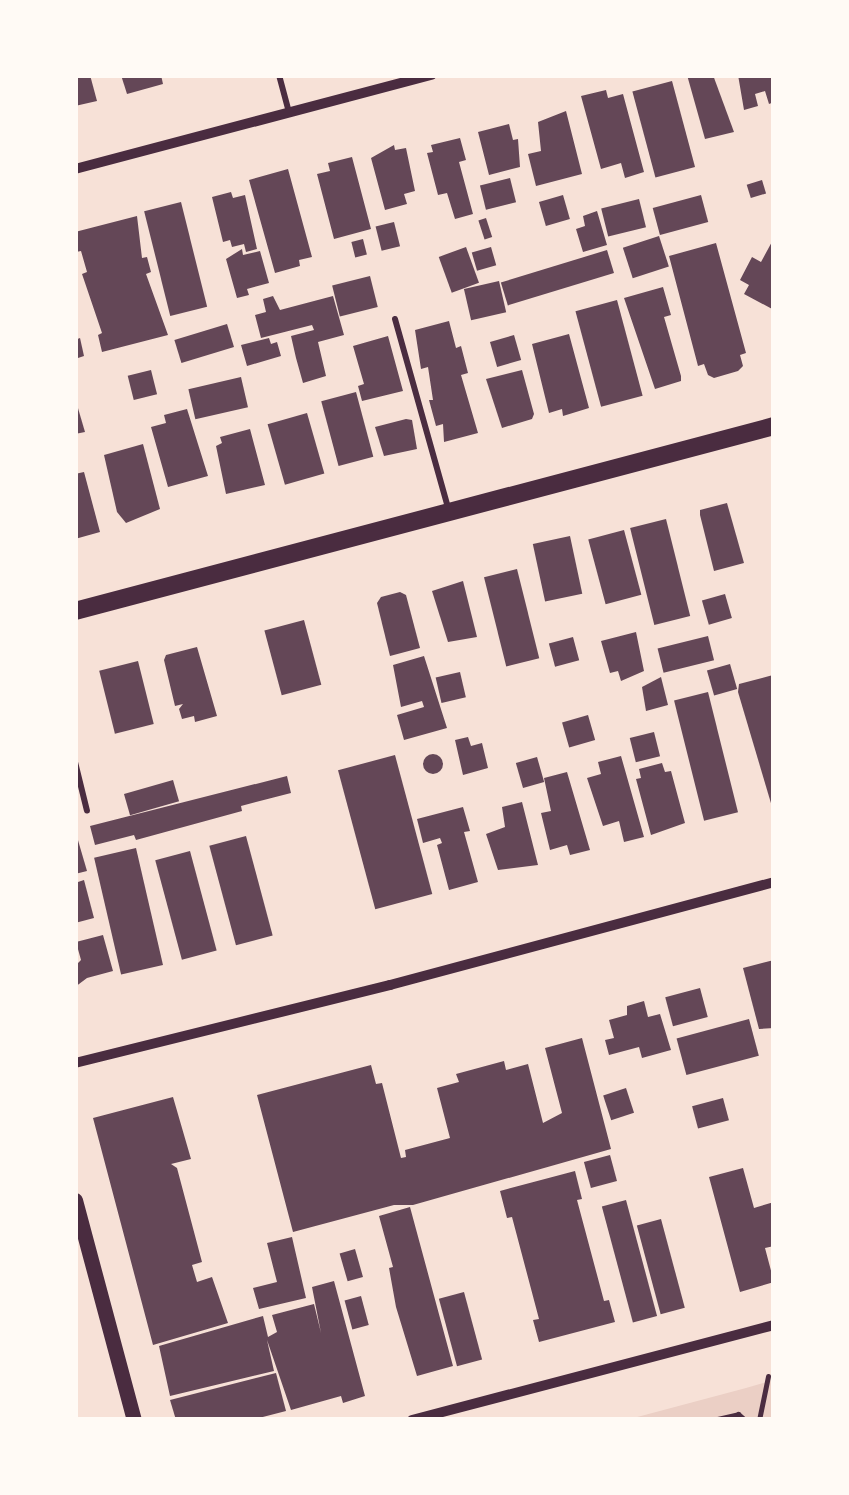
<!DOCTYPE html>
<style>
body{margin:0}
#map{position:relative;width:849px;height:1495px;overflow:hidden;background:#f7e1d7;font-family:"DejaVu Sans",sans-serif}
div>[style]{position:absolute}
[style*='--x']{left:calc(var(--x)*1px);top:calc(var(--y)*1px);width:calc(var(--w)*1px);rotate:calc(var(--a)*1deg)}
.green>*{inset:0;background:#ebcfc5}
.building>*{inset:0;background:#644757;transform-origin:0 0}
.round{border-radius:50%}
.path>*{height:5px;margin:-2.5px;padding:0 2.5px;transform-origin:2.5px;border-radius:2.5px;background:#4a2c40}
.service>*{height:6px;margin:-3px;padding:0 3px;transform-origin:3px;border-radius:3px;background:#4a2c40}
.minor>*{height:10px;margin:-5px;padding:0 5px;transform-origin:5px;border-radius:5px;background:#4a2c40}
.tertiary>*{height:15px;margin:-7.5px;padding:0 7.5px;transform-origin:7.5px;border-radius:7.5px;background:#4a2c40}
.secondary>*{height:18px;margin:-9px;padding:0 9px;transform-origin:9px;border-radius:9px;background:#4a2c40}
span{translate:-50% -50%;white-space:nowrap;text-align:center;line-height:1.15;-webkit-text-stroke:8px #fffaf5;paint-order:stroke}
.frame{position:absolute;inset:0;border:78px solid #fffaf5;pointer-events:none}
</style>
<div id="map">
<div class="green">
<i style="clip-path:polygon(774px 1380px,774px 1420px,626px 1420px,746px 1388px)"></i>
</div>
<div class="building">
<i style="clip-path:polygon(75px 75px,90px 75px,97px 101px,75px 106px)"></i>
<i style="clip-path:polygon(121px 75px,161px 75px,163px 84px,127px 94px)"></i>
<i style="clip-path:polygon(687px 75px,713px 75px,734px 132px,705px 139px)"></i>
<i style="clip-path:polygon(738px 75px,774px 75px,774px 102px,769px 104px,765px 91px,755px 94px,758px 106px,744px 110px)"></i>
<i style="left:672px;top:81px;width:89px;height:41px;rotate:75deg"></i>
<i style="clip-path:polygon(606px 90px,608px 98px,623px 94px,644px 172px,625px 178px,621px 163px,601px 169px,581px 96px)"></i>
<i style="clip-path:polygon(566px 111px,582px 174px,536px 186px,528px 154px,541px 151px,538px 122px)"></i>
<i style="clip-path:polygon(509px 124px,513px 140px,518px 139px,520px 167px,489px 175px,478px 132px)"></i>
<i style="clip-path:polygon(460px 138px,466px 160px,459px 162px,473px 214px,455px 219px,447px 193px,438px 195px,427px 153px,433px 152px,431px 145px)"></i>
<i style="clip-path:polygon(394px 145px,395px 150px,406px 148px,415px 191px,404px 194px,407px 204px,385px 210px,371px 158px)"></i>
<i style="clip-path:polygon(352px 157px,371px 229px,334px 239px,317px 174px,330px 171px,328px 163px)"></i>
<i style="clip-path:polygon(288px 169px,312px 257px,299px 260px,300px 266px,275px 273px,249px 180px)"></i>
<i style="left:510px;top:178px;width:25px;height:31px;rotate:76deg"></i>
<i style="left:762px;top:180px;width:14px;height:16px;rotate:73deg"></i>
<i style="clip-path:polygon(231px 192px,233px 198px,245px 195px,257px 249px,246px 252px,244px 244px,232px 247px,230px 240px,223px 242px,212px 197px)"></i>
<i style="left:563px;top:195px;width:25px;height:25px;rotate:74deg"></i>
<i style="left:701px;top:195px;width:28px;height:50px;rotate:75deg"></i>
<i style="left:639px;top:199px;width:29px;height:39px;rotate:76deg"></i>
<i style="left:181px;top:202px;width:108px;height:38px;rotate:76deg"></i>
<i style="clip-path:polygon(597px 211px,607px 245px,583px 252px,576px 229px,585px 226px,583px 216px)"></i>
<i style="clip-path:polygon(137px 216px,142px 258px,147px 257px,151px 272px,146px 274px,168px 335px,102px 352px,98px 335px,102px 333px,82px 274px,87px 272px,81px 251px,76px 252px,75px 232px)"></i>
<i style="left:486px;top:218px;width:20px;height:8px;rotate:72deg"></i>
<i style="left:394px;top:222px;width:25px;height:19px;rotate:76deg"></i>
<i style="left:659px;top:236px;width:32px;height:38px;rotate:72deg"></i>
<i style="clip-path:polygon(774px 238px,774px 310px,744px 294px,749px 285px,740px 280px,752px 257px,761px 262px)"></i>
<i style="left:363px;top:239px;width:16px;height:12px;rotate:76deg"></i>
<i style="clip-path:polygon(716px 243px,746px 353px,740px 355px,743px 366px,738px 371px,714px 378px,708px 375px,704px 364px,698px 366px,669px 256px)"></i>
<i style="left:466px;top:247px;width:38px;height:29px;rotate:70deg"></i>
<i style="left:491px;top:247px;width:19px;height:20px;rotate:74deg"></i>
<i style="clip-path:polygon(242px 249px,243px 255px,260px 251px,269px 283px,247px 289px,249px 295px,237px 298px,226px 259px)"></i>
<i style="left:607px;top:250px;width:24px;height:111px;rotate:73deg"></i>
<i style="left:370px;top:276px;width:32px;height:39px;rotate:76deg"></i>
<i style="left:499px;top:281px;width:32px;height:36px;rotate:77deg"></i>
<i style="clip-path:polygon(663px 287px,671px 315px,664px 317px,681px 376px,681px 381px,655px 389px,624px 298px)"></i>
<i style="clip-path:polygon(273px 296px,280px 310px,333px 296px,344px 335px,318px 342px,326px 376px,303px 383px,296px 358px,291px 336px,314px 330px,312px 325px,261px 338px,255px 315px,266px 312px,263px 299px)"></i>
<i style="left:617px;top:300px;width:99px;height:43px;rotate:75deg"></i>
<i style="clip-path:polygon(449px 321px,456px 348px,461px 346px,468px 373px,461px 375px,478px 433px,444px 442px,443px 424px,436px 426px,429px 400px,433px 400px,428px 367px,421px 369px,415px 330px)"></i>
<i style="left:227px;top:324px;width:24px;height:55px;rotate:73deg"></i>
<i style="clip-path:polygon(569px 334px,589px 408px,563px 416px,562px 409px,549px 413px,532px 344px)"></i>
<i style="left:514px;top:335px;width:26px;height:25px;rotate:74deg"></i>
<i style="clip-path:polygon(388px 336px,403px 391px,362px 401px,358px 386px,364px 384px,353px 346px)"></i>
<i style="clip-path:polygon(80px 338px,84px 356px,75px 359px,75px 340px)"></i>
<i style="clip-path:polygon(269px 338px,271px 344px,277px 342px,281px 356px,247px 366px,241px 345px)"></i>
<i style="left:151px;top:370px;width:25px;height:24px;rotate:76deg"></i>
<i style="clip-path:polygon(522px 370px,534px 414px,532px 419px,502px 428px,486px 379px)"></i>
<i style="left:241px;top:377px;width:31px;height:54px;rotate:77deg"></i>
<i style="left:356px;top:392px;width:67px;height:36px;rotate:75deg"></i>
<i style="clip-path:polygon(75px 398px,85px 432px,75px 434px)"></i>
<i style="clip-path:polygon(187px 409px,208px 476px,168px 487px,151px 427px,166px 423px,164px 415px)"></i>
<i style="left:307px;top:413px;width:63px;height:41px;rotate:74deg"></i>
<i style="clip-path:polygon(406px 419px,412px 420px,417px 449px,384px 456px,375px 427px)"></i>
<i style="clip-path:polygon(250px 429px,265px 485px,226px 494px,216px 446px,222px 443px,220px 437px)"></i>
<i style="clip-path:polygon(143px 444px,160px 509px,126px 523px,117px 512px,104px 455px)"></i>
<i style="clip-path:polygon(84px 472px,100px 532px,75px 539px,75px 474px)"></i>
<i style="clip-path:polygon(727px 503px,744px 563px,714px 571px,700px 515px,700px 510px)"></i>
<i style="left:666px;top:519px;width:100px;height:37px;rotate:76deg"></i>
<i style="left:624px;top:530px;width:67px;height:37px;rotate:75deg"></i>
<i style="left:570px;top:536px;width:59px;height:38px;rotate:78deg"></i>
<i style="left:517px;top:569px;width:92px;height:34px;rotate:76deg"></i>
<i style="clip-path:polygon(463px 581px,477px 637px,448px 642px,432px 591px)"></i>
<i style="clip-path:polygon(400px 592px,406px 595px,420px 648px,390px 656px,377px 603px,381px 597px)"></i>
<i style="left:725px;top:594px;width:25px;height:24px;rotate:74deg"></i>
<i style="left:304px;top:620px;width:67px;height:41px;rotate:75deg"></i>
<i style="clip-path:polygon(636px 632px,644px 671px,621px 681px,618px 671px,610px 673px,601px 641px)"></i>
<i style="left:708px;top:636px;width:25px;height:52px;rotate:76deg"></i>
<i style="left:573px;top:637px;width:24px;height:25px;rotate:75deg"></i>
<i style="clip-path:polygon(197px 647px,217px 716px,195px 722px,194px 716px,182px 719px,179px 709px,183px 704px,175px 706px,164px 660px,166px 655px)"></i>
<i style="clip-path:polygon(424px 656px,447px 728px,404px 740px,397px 715px,424px 707px,422px 701px,401px 707px,393px 665px)"></i>
<i style="left:138px;top:661px;width:65px;height:40px;rotate:76deg"></i>
<i style="left:730px;top:664px;width:26px;height:24px;rotate:74deg"></i>
<i style="left:460px;top:672px;width:26px;height:25px;rotate:77deg"></i>
<i style="clip-path:polygon(773px 675px,774px 810px,773px 810px,738px 692px,739px 684px)"></i>
<i style="clip-path:polygon(661px 677px,668px 705px,646px 711px,642px 687px)"></i>
<i style="left:708px;top:692px;width:124px;height:35px;rotate:76deg"></i>
<i style="left:588px;top:715px;width:26px;height:27px;rotate:74deg"></i>
<i style="left:654px;top:732px;width:25px;height:25px;rotate:76deg"></i>
<i style="clip-path:polygon(468px 737px,471px 746px,482px 743px,488px 768px,463px 775px,455px 740px)"></i>
<i class="round" style="left:423px;top:754px;width:20px;height:20px"></i>
<i style="left:395px;top:755px;width:144px;height:59px;rotate:75deg"></i>
<i style="clip-path:polygon(621px 756px,644px 837px,624px 842px,619px 821px,603px 826px,587px 778px,601px 774px,598px 762px)"></i>
<i style="left:537px;top:757px;width:26px;height:22px;rotate:74deg"></i>
<i style="clip-path:polygon(662px 763px,665px 772px,671px 771px,685px 823px,651px 835px,636px 779px,641px 778px,639px 769px)"></i>
<i style="clip-path:polygon(567px 772px,590px 850px,570px 855px,567px 845px,550px 850px,541px 813px,551px 811px,544px 778px)"></i>
<i style="clip-path:polygon(287px 776px,291px 793px,241px 806px,242px 811px,136px 840px,134px 835px,95px 845px,90px 826px)"></i>
<i style="left:173px;top:780px;width:22px;height:51px;rotate:74deg"></i>
<i style="clip-path:polygon(522px 802px,538px 865px,498px 870px,486px 834px,505px 827px,502px 807px)"></i>
<i style="clip-path:polygon(463px 807px,470px 831px,464px 832px,478px 882px,449px 890px,437px 845px,442px 843px,440px 838px,423px 843px,417px 819px)"></i>
<i style="clip-path:polygon(75px 830px,87px 871px,75px 874px)"></i>
<i style="left:246px;top:836px;width:103px;height:38px;rotate:75deg"></i>
<i style="left:136px;top:848px;width:120px;height:43px;rotate:77deg"></i>
<i style="left:190px;top:851px;width:103px;height:36px;rotate:75deg"></i>
<i style="clip-path:polygon(84px 880px,94px 918px,75px 923px,75px 883px)"></i>
<i style="clip-path:polygon(103px 935px,113px 971px,87px 978px,75px 987px,75px 966px,81px 960px,76px 942px)"></i>
<i style="clip-path:polygon(774px 960px,774px 1028px,759px 1029px,743px 968px)"></i>
<i style="left:700px;top:988px;width:30px;height:36px;rotate:75deg"></i>
<i style="clip-path:polygon(644px 1001px,648px 1017px,660px 1014px,671px 1050px,642px 1058px,639px 1047px,609px 1055px,605px 1040px,614px 1038px,609px 1020px,627px 1015px,627px 1006px)"></i>
<i style="left:749px;top:1019px;width:38px;height:75px;rotate:75deg"></i>
<i style="clip-path:polygon(582px 1038px,611px 1149px,413px 1205px,394px 1205px,293px 1232px,257px 1095px,371px 1065px,376px 1084px,382px 1083px,401px 1158px,406px 1157px,405px 1150px,450px 1138px,437px 1088px,459px 1082px,456px 1074px,504px 1061px,506px 1070px,528px 1064px,543px 1123px,562px 1113px,545px 1048px)"></i>
<i style="left:626px;top:1088px;width:26px;height:24px;rotate:72deg"></i>
<i style="clip-path:polygon(173px 1097px,191px 1159px,171px 1164px,177px 1168px,202px 1262px,192px 1265px,197px 1282px,212px 1277px,228px 1323px,153px 1345px,93px 1118px)"></i>
<i style="left:723px;top:1098px;width:23px;height:32px;rotate:75deg"></i>
<i style="left:610px;top:1155px;width:27px;height:27px;rotate:75deg"></i>
<i style="clip-path:polygon(743px 1168px,754px 1208px,774px 1202px,774px 1246px,765px 1248px,774px 1282px,740px 1292px,709px 1177px)"></i>
<i style="clip-path:polygon(575px 1171px,582px 1199px,577px 1200px,604px 1301px,609px 1300px,615px 1322px,539px 1342px,533px 1320px,539px 1319px,512px 1217px,507px 1218px,500px 1191px)"></i>
<i style="left:626px;top:1200px;width:120px;height:25px;rotate:75deg"></i>
<i style="clip-path:polygon(410px 1207px,453px 1366px,417px 1376px,396px 1307px,389px 1268px,393px 1267px,379px 1216px)"></i>
<i style="left:661px;top:1219px;width:92px;height:25px;rotate:75deg"></i>
<i style="clip-path:polygon(292px 1237px,306px 1298px,259px 1309px,253px 1288px,277px 1282px,267px 1243px)"></i>
<i style="left:355px;top:1249px;width:29px;height:16px;rotate:74deg"></i>
<i style="clip-path:polygon(334px 1281px,365px 1396px,343px 1403px,341px 1396px,291px 1410px,267px 1340px,274px 1371px,170px 1396px,159px 1346px,263px 1316px,268px 1337px,277px 1332px,272px 1315px,314px 1304px,321px 1333px,312px 1287px)"></i>
<i style="left:464px;top:1292px;width:70px;height:26px;rotate:75deg"></i>
<i style="left:361px;top:1296px;width:30px;height:17px;rotate:75deg"></i>
<i style="clip-path:polygon(276px 1373px,286px 1411px,251px 1420px,176px 1420px,170px 1400px)"></i>
</div>
<div class="path">
<i style="--x:713;--y:1420;--w:26;--a:-13"></i>
<i style="--x:738;--y:1414;--w:9;--a:41"></i>
<i style="--x:759;--y:1420;--w:45;--a:-78.4"></i>
</div>
<div class="service">
<i style="--x:279;--y:75;--w:38;--a:75"></i>
<i style="--x:395;--y:319;--w:199;--a:74.3"></i>
<i style="--x:75;--y:762;--w:50;--a:76.2"></i>
</div>
<div class="minor">
<i style="--x:75;--y:169;--w:369;--a:-14.8"></i>
<i style="--x:75;--y:1063;--w:325;--a:-13.9"></i>
<i style="--x:390;--y:985;--w:398;--a:-15"></i>
<i style="--x:412;--y:1420;--w:374;--a:-14.7"></i>
</div>
<div class="tertiary">
<i style="--x:75;--y:1200;--w:228;--a:75"></i>
</div>
<div class="secondary">
<i style="--x:75;--y:611;--w:723;--a:-14.82"></i>
</div>
<div class="frame"></div>
</div>
